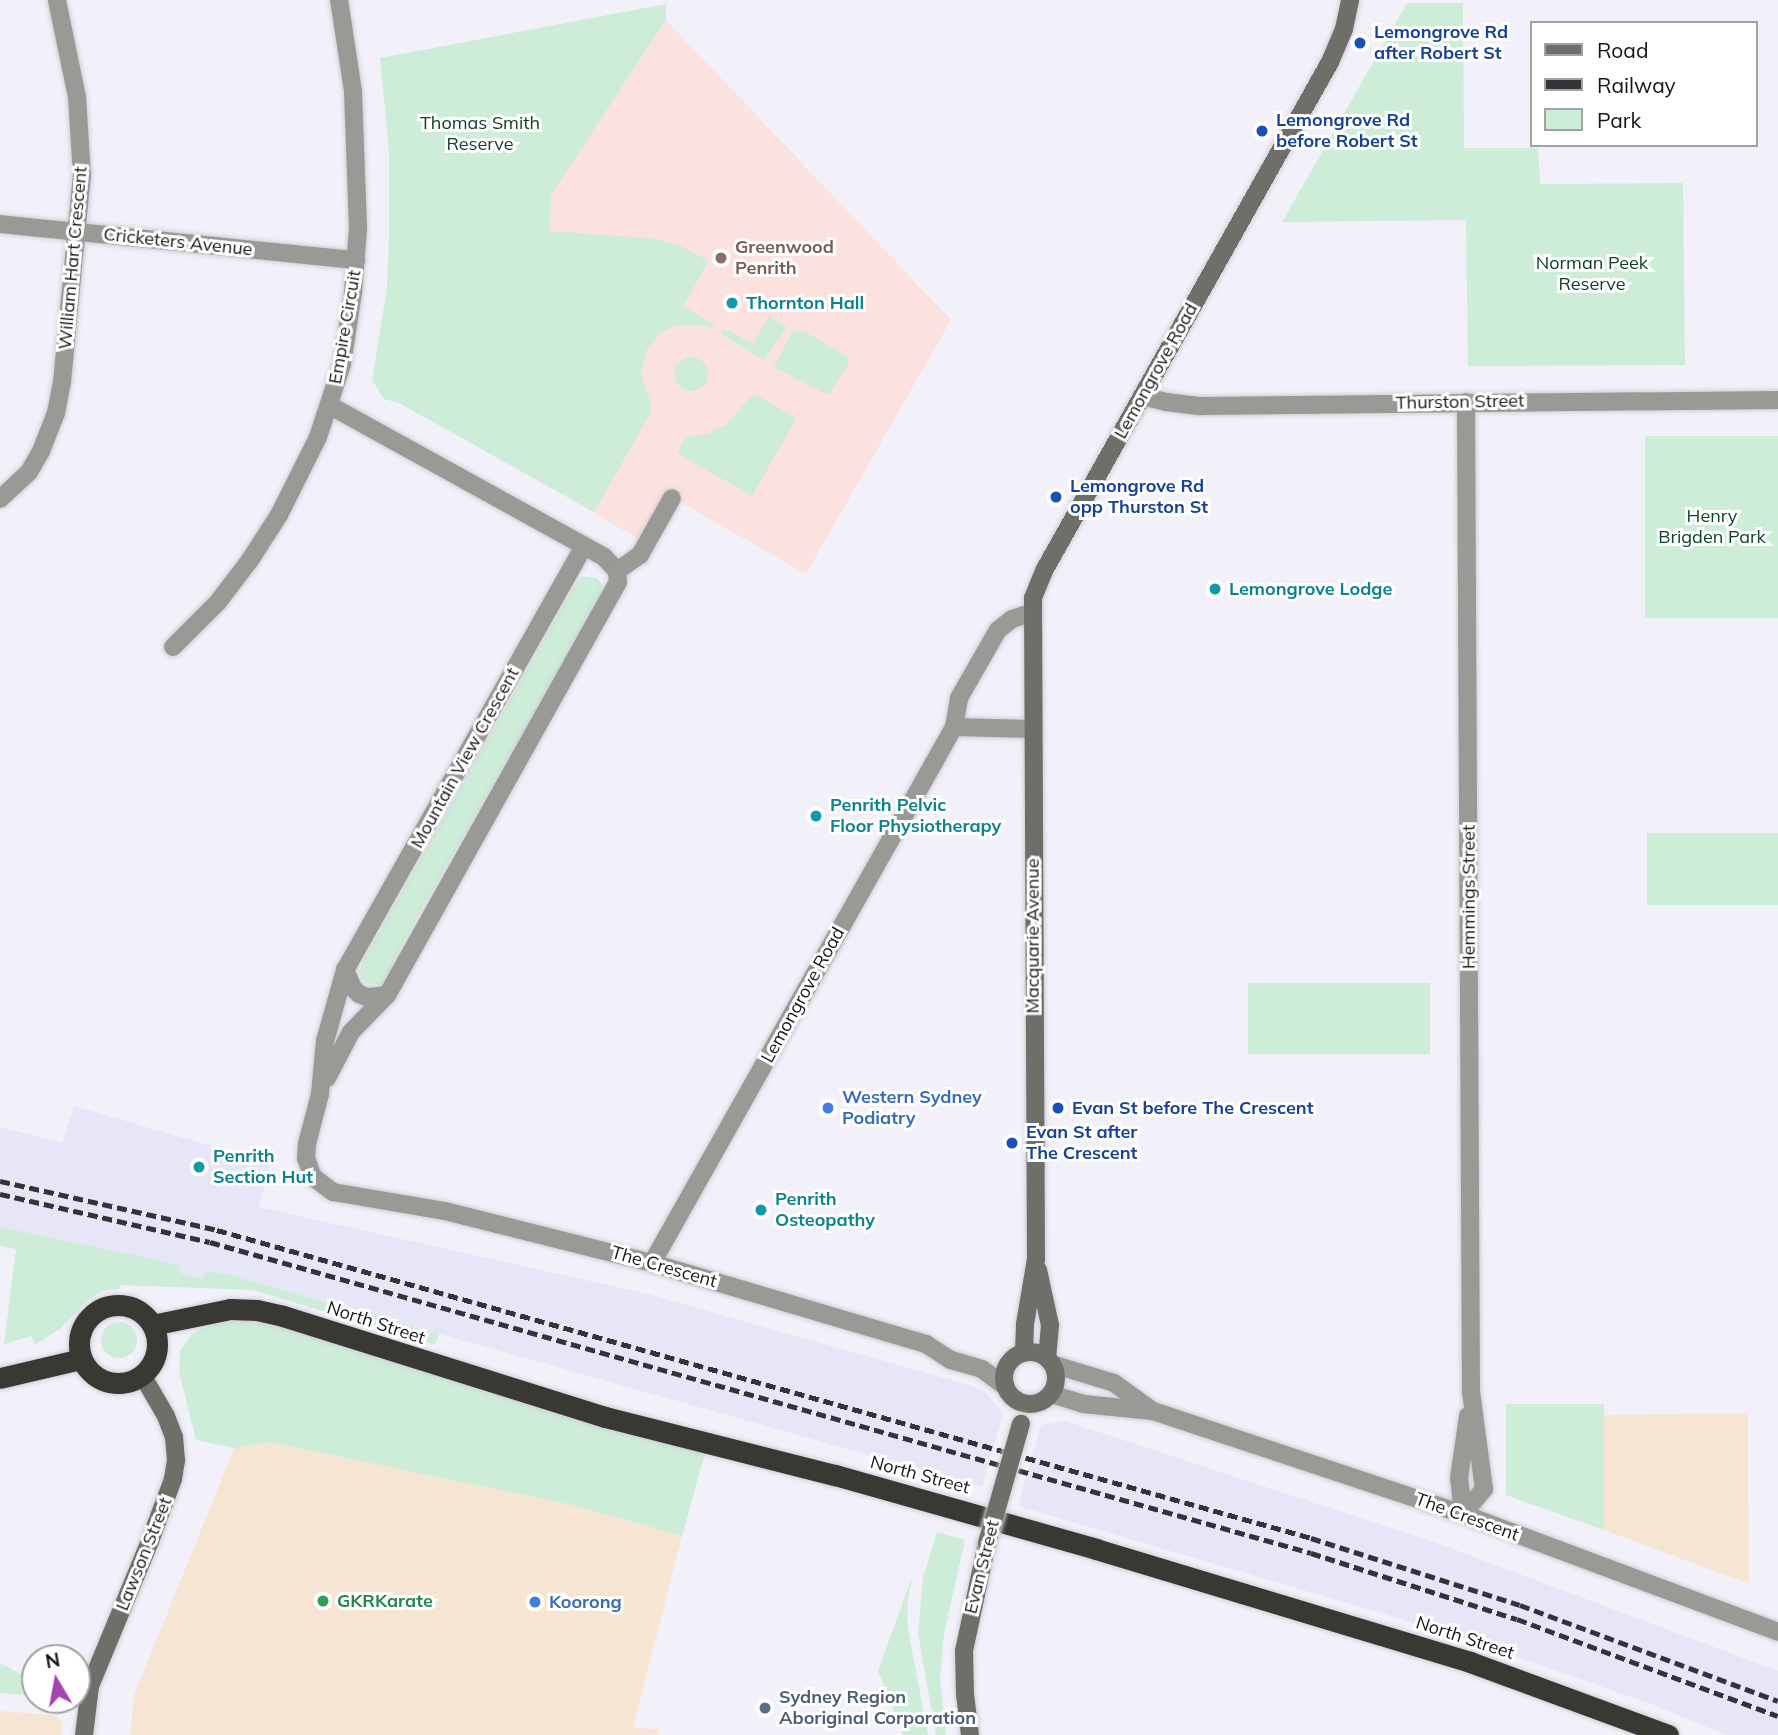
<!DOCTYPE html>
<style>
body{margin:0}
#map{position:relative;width:1778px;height:1735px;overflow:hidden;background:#f2f1fa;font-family:Mulish,sans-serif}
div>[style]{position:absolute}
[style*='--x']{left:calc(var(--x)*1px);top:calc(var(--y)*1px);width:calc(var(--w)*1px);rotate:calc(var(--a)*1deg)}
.commercial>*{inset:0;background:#f7e5d4}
.built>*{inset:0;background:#e7e6f6}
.education>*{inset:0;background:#fce2de}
.green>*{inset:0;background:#cdedd8;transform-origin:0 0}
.round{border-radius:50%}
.roads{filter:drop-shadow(0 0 2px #cfced6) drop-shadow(0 0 2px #cfced6)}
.street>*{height:18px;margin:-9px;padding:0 9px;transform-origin:9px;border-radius:9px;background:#999996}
.secondary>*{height:18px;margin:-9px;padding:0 9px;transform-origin:9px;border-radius:9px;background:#6f6f6a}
.secondary>.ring{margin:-9px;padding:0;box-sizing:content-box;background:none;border:18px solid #6f6f6a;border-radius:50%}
.highway>*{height:21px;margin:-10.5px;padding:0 10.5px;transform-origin:10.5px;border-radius:10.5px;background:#393832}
.highway>.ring{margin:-10.5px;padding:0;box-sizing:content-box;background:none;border:21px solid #393832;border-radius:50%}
.rail>*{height:5px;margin-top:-2.5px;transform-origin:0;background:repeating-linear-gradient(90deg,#343337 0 10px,transparent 0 15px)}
.bridges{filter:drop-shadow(0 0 2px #cfced6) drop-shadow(0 0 2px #cfced6)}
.secondary-bridge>*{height:18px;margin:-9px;padding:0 9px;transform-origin:9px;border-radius:9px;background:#6f6f6a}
.dots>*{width:19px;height:19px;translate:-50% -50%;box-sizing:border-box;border:4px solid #fff;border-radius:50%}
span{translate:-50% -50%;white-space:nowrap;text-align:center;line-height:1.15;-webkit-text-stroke:6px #fff;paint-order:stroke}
.transit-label{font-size:18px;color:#164399;font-weight:700}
.left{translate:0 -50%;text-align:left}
.park-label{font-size:18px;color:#0a4227}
.street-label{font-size:18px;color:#161619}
.education-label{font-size:18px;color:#785e54;font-weight:700}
.culture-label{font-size:18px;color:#0d838f;font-weight:700}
.shop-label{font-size:18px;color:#366cbe;font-weight:700}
.leisure-label{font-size:18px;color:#27864d;font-weight:700}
.service-label{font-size:18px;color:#4e5e75;font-weight:700}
.legend{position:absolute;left:1530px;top:21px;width:228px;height:126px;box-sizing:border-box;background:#fff;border:2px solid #a2a2a3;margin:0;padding:9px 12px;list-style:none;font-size:21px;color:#161619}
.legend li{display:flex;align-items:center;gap:14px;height:35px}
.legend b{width:35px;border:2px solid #a2a2a3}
.north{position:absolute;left:21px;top:1644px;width:70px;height:70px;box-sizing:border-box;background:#fff;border:2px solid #a2a2a3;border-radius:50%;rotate:350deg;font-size:19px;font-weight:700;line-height:28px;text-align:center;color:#161619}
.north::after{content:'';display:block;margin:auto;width:24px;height:32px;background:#a545ae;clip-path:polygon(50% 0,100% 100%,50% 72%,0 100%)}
</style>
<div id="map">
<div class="commercial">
<i style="clip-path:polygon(1748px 1413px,1749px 1584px,1604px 1530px,1604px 1415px)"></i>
<i style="clip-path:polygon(269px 1442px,572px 1505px,682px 1536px,633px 1728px,659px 1729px,659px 1735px,130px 1735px,134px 1696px,234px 1448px)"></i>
<i style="clip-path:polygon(0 1711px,55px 1715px,63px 1723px,61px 1735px,0 1735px)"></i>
</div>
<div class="built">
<i style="clip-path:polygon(74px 1106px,271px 1163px,259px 1207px,644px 1293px,969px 1385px,987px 1393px,1003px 1415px,982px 1487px,227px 1274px,220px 1289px,0 1246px,0 1127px,62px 1143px)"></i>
<i style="clip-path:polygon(1065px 1421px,1434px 1542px,1778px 1671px,1778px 1735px,1726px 1735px,1657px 1706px,1452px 1634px,1018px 1506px,1041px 1425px)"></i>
</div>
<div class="education">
<i style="clip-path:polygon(666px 20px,951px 320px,806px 574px,666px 494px,640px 540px,567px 497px,547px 338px,551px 195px)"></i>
</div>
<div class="green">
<i style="clip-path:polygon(1407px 3px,1463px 3px,1464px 148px,1538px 148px,1540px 184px,1683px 183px,1685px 365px,1468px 366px,1466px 220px,1282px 222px)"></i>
<i style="clip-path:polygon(666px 4px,666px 20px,551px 195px,550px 231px,658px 239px,683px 247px,709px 261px,683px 306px,714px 325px,712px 329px,703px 325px,677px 326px,662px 332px,646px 351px,641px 375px,652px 406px,650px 414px,594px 512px,399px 403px,384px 399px,372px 380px,387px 287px,389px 234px,389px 151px,380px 58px)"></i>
<i style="clip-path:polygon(769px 316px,787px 327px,764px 360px,721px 334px,723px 330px,730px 331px,753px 344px)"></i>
<i style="clip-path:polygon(793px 330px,800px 333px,802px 330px,848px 357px,848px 365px,828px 395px,774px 367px)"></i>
<i class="round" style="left:674px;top:357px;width:34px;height:34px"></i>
<i style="clip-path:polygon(752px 395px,759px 396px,796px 419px,752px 496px,677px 453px,686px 437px,709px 433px,727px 424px)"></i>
<i style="left:1778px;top:436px;width:182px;height:133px;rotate:90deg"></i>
<i style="clip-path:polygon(583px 576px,597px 578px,602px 584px,603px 593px,416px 919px,394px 960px,390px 974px,380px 985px,366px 983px,359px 972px,363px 961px,576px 583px)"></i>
<i style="left:1778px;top:833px;width:72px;height:131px;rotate:90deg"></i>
<i style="left:1430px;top:983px;width:71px;height:182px;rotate:90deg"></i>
<i style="clip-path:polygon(0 1227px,180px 1265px,179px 1273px,203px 1279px,206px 1271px,227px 1274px,439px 1334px,435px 1345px,253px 1290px,121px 1285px,120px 1289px,104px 1290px,88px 1300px,61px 1328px,35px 1345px,31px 1336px,4px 1344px,16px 1249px,0 1246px)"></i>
<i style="clip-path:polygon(231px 1319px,276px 1324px,596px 1425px,705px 1453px,682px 1536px,572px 1505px,269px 1442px,234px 1448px,196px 1440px,179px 1372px,180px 1351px,191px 1335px,200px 1329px)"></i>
<i class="round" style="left:101px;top:1322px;width:36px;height:36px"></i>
<i style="clip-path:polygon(1506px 1404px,1604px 1404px,1604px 1530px,1506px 1495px)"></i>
<i style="clip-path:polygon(937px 1532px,965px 1540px,944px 1634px,940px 1678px,946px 1735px,936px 1735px,918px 1633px,923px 1578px)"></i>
<i style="clip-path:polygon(913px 1574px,907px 1604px,908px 1629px,928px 1735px,903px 1735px,878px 1671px)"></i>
<i style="clip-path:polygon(0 1663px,35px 1681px,35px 1696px,0 1693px)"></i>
</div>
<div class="roads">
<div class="street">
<i style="--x:0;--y:224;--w:358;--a:5.8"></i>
<i style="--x:1142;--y:396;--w:25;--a:14"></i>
<i style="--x:1166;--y:402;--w:35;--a:7"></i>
<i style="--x:1201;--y:406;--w:577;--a:-0.6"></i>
<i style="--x:329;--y:405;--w:314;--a:28.9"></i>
<i style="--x:604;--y:557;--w:19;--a:47"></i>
<i style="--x:617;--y:571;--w:11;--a:85"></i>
<i style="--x:618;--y:582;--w:473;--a:119.2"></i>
<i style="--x:387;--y:995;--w:20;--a:174"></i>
<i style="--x:367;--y:997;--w:9;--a:-159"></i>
<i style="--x:359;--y:994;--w:8;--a:-135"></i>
<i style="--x:353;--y:988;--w:20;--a:-114"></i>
<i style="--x:0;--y:499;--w:40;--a:-43"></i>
<i style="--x:29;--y:472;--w:24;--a:-60"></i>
<i style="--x:41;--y:451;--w:41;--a:-68.5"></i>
<i style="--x:56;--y:413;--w:32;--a:-79"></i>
<i style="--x:62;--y:382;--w:207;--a:-84.5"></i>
<i style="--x:82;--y:176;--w:79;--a:-93.6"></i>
<i style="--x:77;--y:97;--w:99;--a:-101.7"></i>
<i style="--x:584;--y:546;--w:487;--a:119.4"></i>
<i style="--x:345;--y:970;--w:74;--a:105.7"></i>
<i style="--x:325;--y:1041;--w:53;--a:95.4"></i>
<i style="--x:320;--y:1094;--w:52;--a:104.6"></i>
<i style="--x:307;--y:1144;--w:14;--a:94"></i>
<i style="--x:306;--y:1158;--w:20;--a:70"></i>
<i style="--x:313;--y:1177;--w:25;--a:37"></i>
<i style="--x:333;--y:1192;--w:114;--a:9.6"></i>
<i style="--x:445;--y:1211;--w:213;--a:14.1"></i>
<i style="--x:652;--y:1263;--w:286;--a:16.5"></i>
<i style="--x:926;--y:1344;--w:30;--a:33"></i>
<i style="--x:951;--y:1360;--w:32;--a:16"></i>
<i style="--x:982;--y:1369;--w:30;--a:37"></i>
<i style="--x:617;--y:571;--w:28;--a:-35"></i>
<i style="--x:640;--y:555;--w:65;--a:-60.7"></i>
<i style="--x:173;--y:647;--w:64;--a:-45"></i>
<i style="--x:218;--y:602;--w:53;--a:-52.7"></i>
<i style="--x:250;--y:560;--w:54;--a:-57.2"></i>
<i style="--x:279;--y:515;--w:87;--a:-63.4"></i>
<i style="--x:318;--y:437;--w:77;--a:-71.8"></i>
<i style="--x:342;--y:364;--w:72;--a:-81.2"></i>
<i style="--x:353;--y:293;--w:65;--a:-85.6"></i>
<i style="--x:358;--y:228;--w:137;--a:-92.1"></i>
<i style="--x:353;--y:91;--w:92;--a:-98.7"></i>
<i style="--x:954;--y:727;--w:78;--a:1.5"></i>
<i style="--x:327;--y:1078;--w:52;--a:-62.4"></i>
<i style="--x:351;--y:1032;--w:52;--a:-45.8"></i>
<i style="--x:652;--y:1263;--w:615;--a:-60.6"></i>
<i style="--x:954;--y:727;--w:29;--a:-80"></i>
<i style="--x:959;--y:698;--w:78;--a:-60.2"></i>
<i style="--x:998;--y:630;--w:18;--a:-38"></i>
<i style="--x:1012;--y:619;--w:20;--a:-18"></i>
<i style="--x:1052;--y:1364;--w:65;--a:17"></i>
<i style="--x:1114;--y:1383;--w:44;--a:35.8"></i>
<i style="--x:1051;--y:1394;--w:34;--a:17"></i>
<i style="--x:1083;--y:1404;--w:70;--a:5.7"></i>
<i style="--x:1153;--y:1411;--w:327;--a:18.4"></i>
<i style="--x:1463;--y:1514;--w:336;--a:20.5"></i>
<i style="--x:1463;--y:1514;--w:33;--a:-50"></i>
<i style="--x:1484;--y:1489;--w:98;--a:-97.6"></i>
<i style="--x:1471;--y:1392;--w:990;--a:-90.29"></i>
<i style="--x:1463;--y:1514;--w:36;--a:-96"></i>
<i style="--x:1459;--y:1478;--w:63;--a:-81.7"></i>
</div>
<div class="secondary">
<i style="--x:1038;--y:1270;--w:56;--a:77.7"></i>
<i style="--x:1050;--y:1325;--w:33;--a:95"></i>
<i class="ring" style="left:1004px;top:1352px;width:34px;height:34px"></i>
<i style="--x:1024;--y:1353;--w:29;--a:-88"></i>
<i style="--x:1025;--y:1324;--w:66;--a:-80.4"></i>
<i style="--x:1036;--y:1259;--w:661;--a:-90.26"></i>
<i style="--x:1033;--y:598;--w:31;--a:-68"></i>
<i style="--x:1045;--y:569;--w:582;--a:-60.66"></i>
<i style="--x:1330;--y:62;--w:36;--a:-67"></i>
<i style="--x:1344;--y:29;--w:30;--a:-78"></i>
<i style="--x:84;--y:1735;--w:49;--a:-83"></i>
<i style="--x:90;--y:1686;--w:157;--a:-67.5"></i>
<i style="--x:150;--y:1541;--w:66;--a:-69.6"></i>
<i style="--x:173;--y:1479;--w:19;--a:-81"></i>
<i style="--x:176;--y:1460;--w:23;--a:-95"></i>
<i style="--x:174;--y:1437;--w:22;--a:-111"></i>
<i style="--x:166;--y:1416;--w:48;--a:-120.3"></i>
<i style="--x:970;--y:1735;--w:41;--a:-97"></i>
<i style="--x:965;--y:1694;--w:43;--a:-91.3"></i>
<i style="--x:964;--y:1651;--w:110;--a:-78"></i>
</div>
<div class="highway">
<i class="ring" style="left:79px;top:1305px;width:57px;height:57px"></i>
<i style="--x:152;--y:1325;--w:80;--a:-11.6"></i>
<i style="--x:230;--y:1309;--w:27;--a:2"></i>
<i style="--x:257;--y:1310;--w:27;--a:13"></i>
<i style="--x:283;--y:1316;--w:337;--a:17.4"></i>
<i style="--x:605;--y:1417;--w:237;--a:14.2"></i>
<i style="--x:835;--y:1475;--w:271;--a:15.8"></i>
<i style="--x:1096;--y:1549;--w:391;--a:16.8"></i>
<i style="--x:1470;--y:1662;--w:211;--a:20.2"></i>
<i style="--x:0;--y:1378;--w:83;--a:-13.2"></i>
</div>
</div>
<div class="rail">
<i style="--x:0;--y:1181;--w:222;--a:12.7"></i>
<i style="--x:217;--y:1230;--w:1137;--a:15.72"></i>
<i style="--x:1311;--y:1538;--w:219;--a:17.8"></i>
<i style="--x:1520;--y:1605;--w:275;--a:20.4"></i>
<i style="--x:0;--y:1194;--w:215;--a:12.9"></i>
<i style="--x:210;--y:1242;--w:1144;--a:15.77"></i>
<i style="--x:1311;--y:1553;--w:216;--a:17.8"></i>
<i style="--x:1517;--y:1619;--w:278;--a:20.4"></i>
</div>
<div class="bridges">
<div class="secondary-bridge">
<i style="--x:987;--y:1543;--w:124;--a:-74.1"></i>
</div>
</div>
<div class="dots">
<i style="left:1360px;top:43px;background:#1a4fb4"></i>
<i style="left:1262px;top:131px;background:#1a4fb4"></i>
<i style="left:721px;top:258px;background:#8d6e63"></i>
<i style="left:732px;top:303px;background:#0f9aa8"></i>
<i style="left:1056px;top:497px;background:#1a4fb4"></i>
<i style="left:1215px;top:589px;background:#0f9aa8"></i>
<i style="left:816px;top:816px;background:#0f9aa8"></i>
<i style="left:828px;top:1108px;background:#3f7fe0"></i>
<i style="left:1058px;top:1108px;background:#1a4fb4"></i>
<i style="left:1012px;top:1143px;background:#1a4fb4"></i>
<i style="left:199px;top:1167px;background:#0f9aa8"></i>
<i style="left:761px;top:1210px;background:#0f9aa8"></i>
<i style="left:323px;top:1601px;background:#2e9e5b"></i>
<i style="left:535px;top:1602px;background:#3f7fe0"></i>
<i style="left:765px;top:1708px;background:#5c6f8a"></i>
</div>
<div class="transit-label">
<span class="left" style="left:1374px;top:43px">Lemongrove Rd<br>after Robert St</span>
<span class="left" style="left:1276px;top:131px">Lemongrove Rd<br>before Robert St</span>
<span class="left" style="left:1070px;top:497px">Lemongrove Rd<br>opp Thurston St</span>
<span class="left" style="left:1072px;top:1108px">Evan St before The Crescent</span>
<span class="left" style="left:1026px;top:1143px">Evan St after<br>The Crescent</span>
</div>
<div class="park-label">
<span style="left:480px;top:134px">Thomas Smith<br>Reserve</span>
<span style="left:1592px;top:274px">Norman Peek<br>Reserve</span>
<span style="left:1712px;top:527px">Henry<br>Brigden Park</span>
</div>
<div class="street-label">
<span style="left:178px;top:242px;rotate:6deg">Cricketers Avenue</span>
<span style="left:73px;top:258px;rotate:-85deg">William Hart Crescent</span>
<span style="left:345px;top:327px;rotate:-80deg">Empire Circuit</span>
<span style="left:1156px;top:371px;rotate:-61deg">Lemongrove Road</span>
<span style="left:1460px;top:402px;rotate:-1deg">Thurston Street</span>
<span style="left:465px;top:758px;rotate:-61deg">Mountain View Crescent</span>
<span style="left:1469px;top:897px;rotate:-90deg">Hemmings Street</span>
<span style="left:1033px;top:936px;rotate:-90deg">Macquarie Avenue</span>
<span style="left:803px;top:995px;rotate:-61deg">Lemongrove Road</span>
<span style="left:664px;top:1267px;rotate:16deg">The Crescent</span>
<span style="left:376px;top:1323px;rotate:18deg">North Street</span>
<span style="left:920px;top:1475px;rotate:15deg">North Street</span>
<span style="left:1467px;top:1517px;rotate:20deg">The Crescent</span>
<span style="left:144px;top:1554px;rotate:-68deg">Lawson Street</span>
<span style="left:982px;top:1567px;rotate:-76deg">Evan Street</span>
<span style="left:1465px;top:1638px;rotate:18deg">North Street</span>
</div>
<div class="education-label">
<span class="left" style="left:735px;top:258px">Greenwood<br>Penrith</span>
</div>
<div class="culture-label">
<span class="left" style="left:746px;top:303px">Thornton Hall</span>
<span class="left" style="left:1229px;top:589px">Lemongrove Lodge</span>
<span class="left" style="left:830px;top:816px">Penrith Pelvic<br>Floor Physiotherapy</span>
<span class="left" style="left:213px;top:1167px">Penrith<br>Section Hut</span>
<span class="left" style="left:775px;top:1210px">Penrith<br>Osteopathy</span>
</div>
<div class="shop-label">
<span class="left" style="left:842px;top:1108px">Western Sydney<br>Podiatry</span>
<span class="left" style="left:549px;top:1602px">Koorong</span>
</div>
<div class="leisure-label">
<span class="left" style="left:337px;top:1601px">GKRKarate</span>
</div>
<div class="service-label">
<span class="left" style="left:779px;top:1708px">Sydney Region<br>Aboriginal Corporation</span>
</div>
<ul class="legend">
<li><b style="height:9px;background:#6f6f6a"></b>Road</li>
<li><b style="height:9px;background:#343337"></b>Railway</li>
<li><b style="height:19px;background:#cdedd8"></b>Park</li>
</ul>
<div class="north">N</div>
</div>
